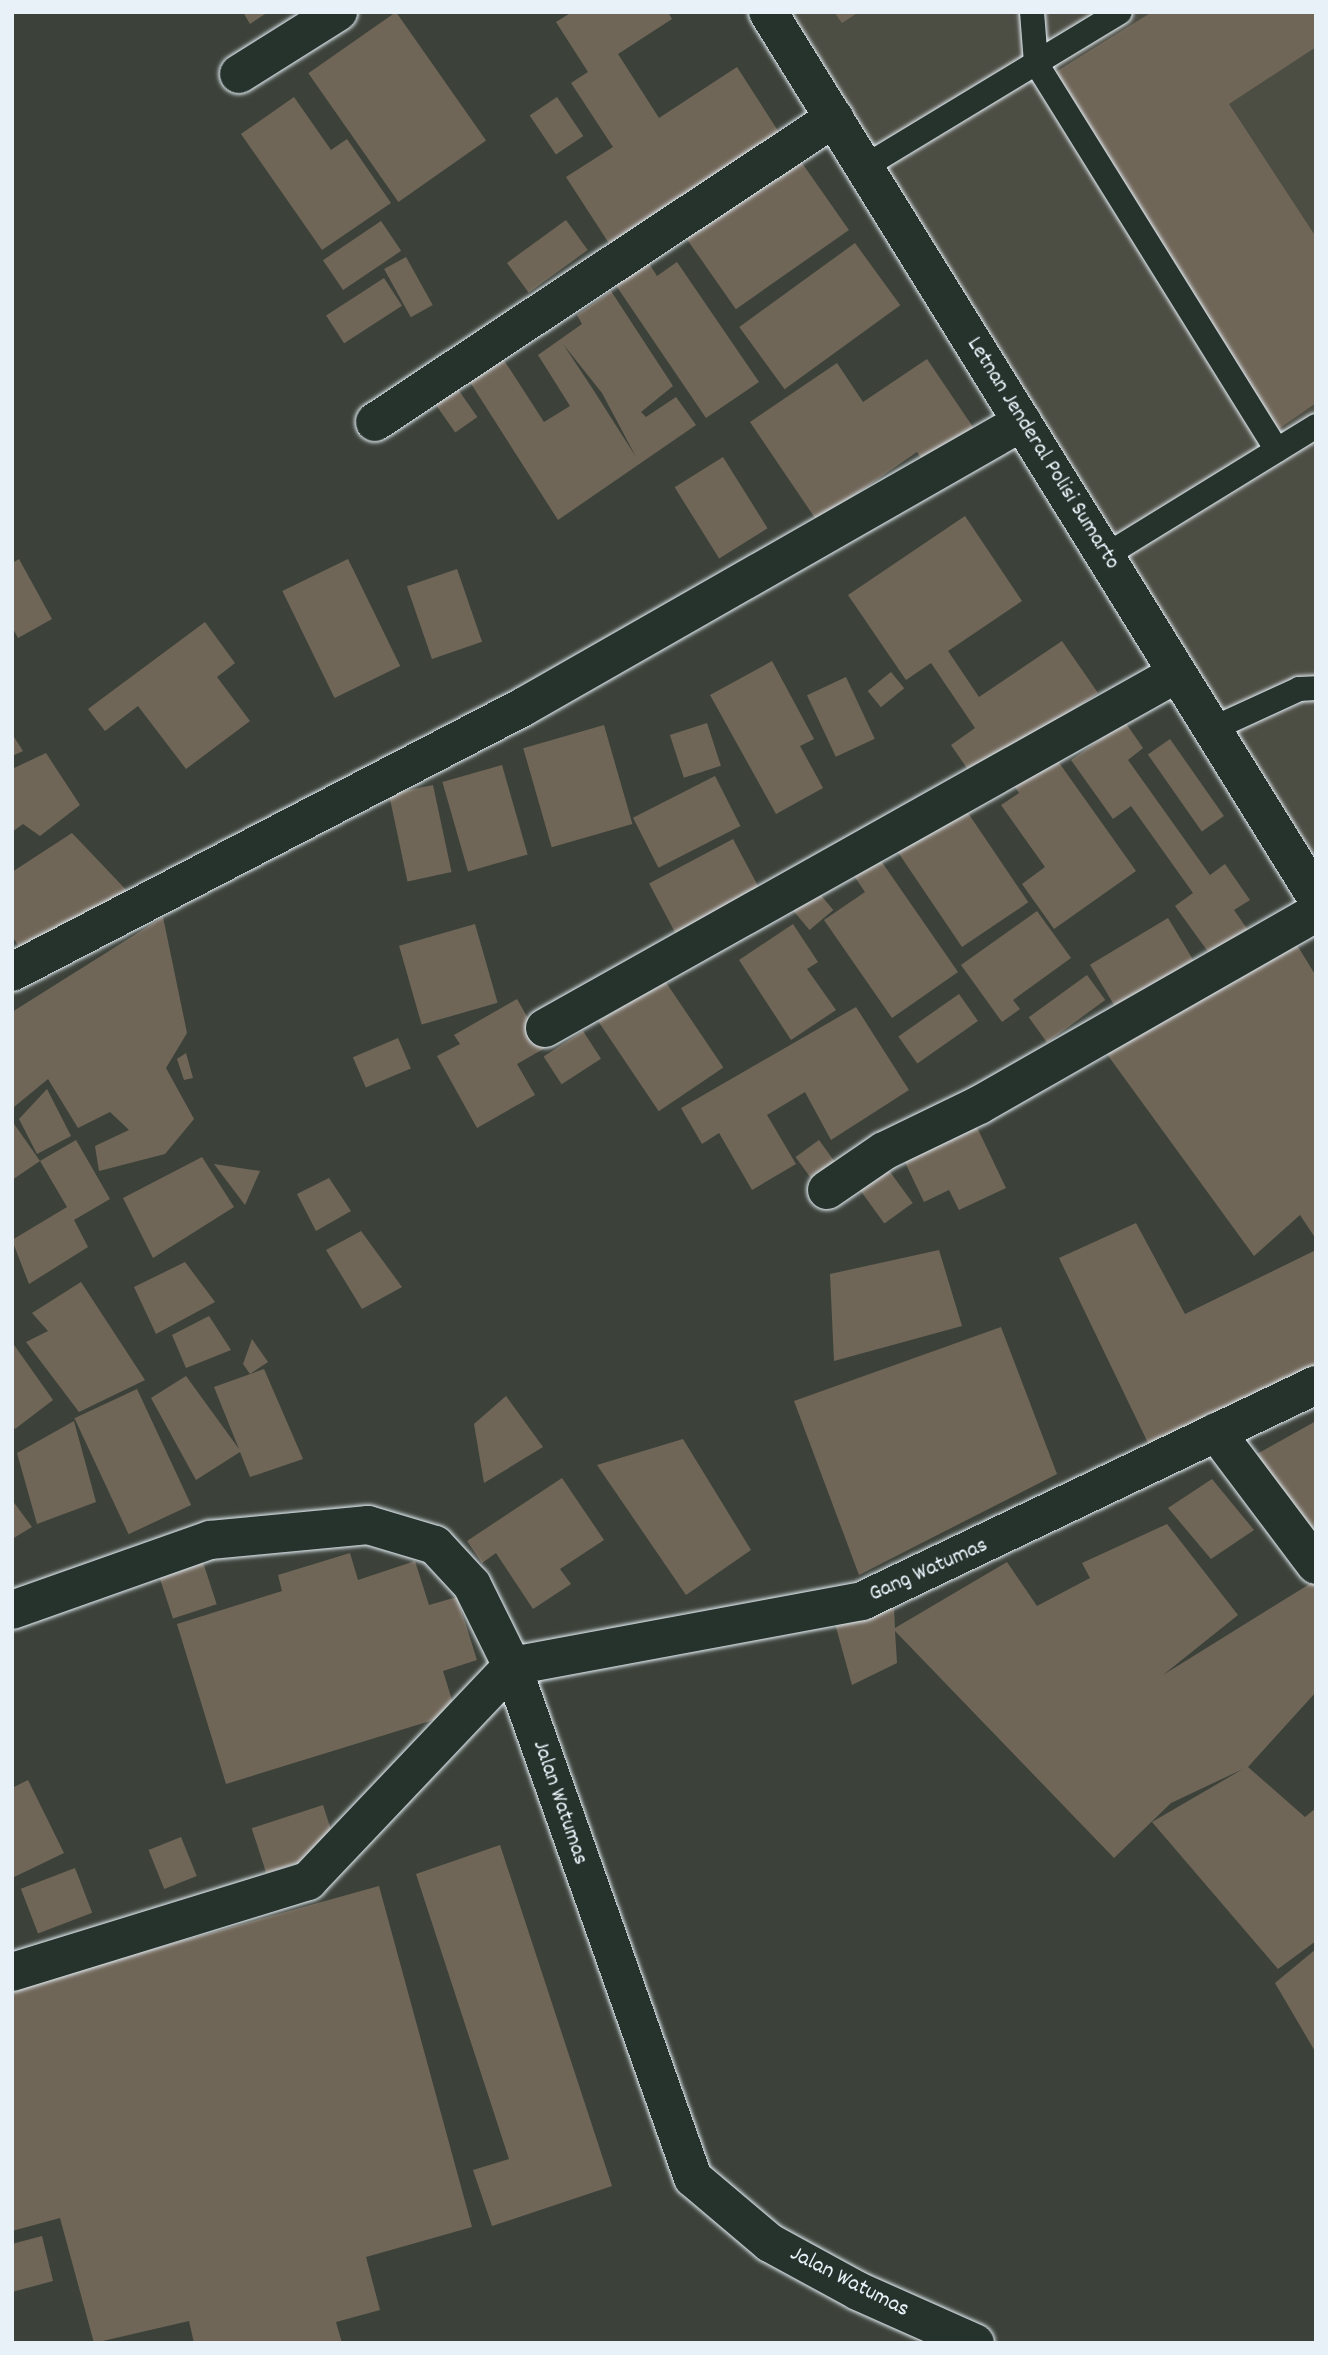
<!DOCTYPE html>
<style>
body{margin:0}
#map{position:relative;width:1328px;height:2355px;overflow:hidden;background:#3c423a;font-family:Dekko,sans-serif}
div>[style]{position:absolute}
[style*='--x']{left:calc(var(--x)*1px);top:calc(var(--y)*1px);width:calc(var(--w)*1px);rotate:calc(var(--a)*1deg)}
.built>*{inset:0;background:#4c4d43}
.building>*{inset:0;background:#706658;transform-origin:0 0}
.roads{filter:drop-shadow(0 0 2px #e8f1f8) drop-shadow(0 0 2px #e8f1f8)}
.service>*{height:24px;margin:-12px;padding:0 12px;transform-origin:12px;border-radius:12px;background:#26332d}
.minor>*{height:38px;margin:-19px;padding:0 19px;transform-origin:19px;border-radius:19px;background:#26332d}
.tertiary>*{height:38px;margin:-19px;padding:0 19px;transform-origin:19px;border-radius:19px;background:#26332d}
span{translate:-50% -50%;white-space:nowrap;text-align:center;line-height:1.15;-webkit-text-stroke:7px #26332d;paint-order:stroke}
.street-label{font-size:23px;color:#e8f1f8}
.frame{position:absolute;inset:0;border:14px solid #e8f1f8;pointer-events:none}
</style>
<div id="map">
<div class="built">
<i style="clip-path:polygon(768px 12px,1316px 12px,1316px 896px)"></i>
</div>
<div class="building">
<i style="clip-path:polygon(243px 12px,268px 12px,250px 24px)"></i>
<i style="left:396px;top:12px;width:157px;height:107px;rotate:55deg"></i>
<i style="clip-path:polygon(572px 12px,668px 12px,672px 19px,618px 54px,659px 118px,737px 67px,782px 137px,612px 248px,566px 177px,613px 147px,571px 83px,588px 72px,556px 22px)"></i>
<i style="clip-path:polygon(834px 12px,859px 12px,842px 23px)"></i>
<i style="clip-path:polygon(1152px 12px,1316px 12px,1316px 47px,1229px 104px,1316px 237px,1316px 403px,1277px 430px,1054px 73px)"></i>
<i style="clip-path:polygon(294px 97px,331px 150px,347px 139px,391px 203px,322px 250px,241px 134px)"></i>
<i style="left:557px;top:97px;width:47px;height:33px;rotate:56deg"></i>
<i style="left:795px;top:153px;width:94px;height:138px;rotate:55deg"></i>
<i style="left:566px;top:220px;width:37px;height:73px;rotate:54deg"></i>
<i style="left:381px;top:221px;width:36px;height:70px;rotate:56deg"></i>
<i style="left:855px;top:243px;width:77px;height:143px;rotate:54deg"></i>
<i style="left:406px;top:257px;width:55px;height:25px;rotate:61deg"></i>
<i style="clip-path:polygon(648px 262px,657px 276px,677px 262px,759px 382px,706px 418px,615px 284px)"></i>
<i style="left:384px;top:278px;width:33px;height:69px;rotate:57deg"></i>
<i style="clip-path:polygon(evenodd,611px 291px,673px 386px,641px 412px,646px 417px,676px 397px,696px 425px,558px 520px,468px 379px,502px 357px,544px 422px,570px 406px,538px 355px,582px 324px,577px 315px,611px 291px,563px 344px,602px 393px,636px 457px,594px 391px,563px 344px)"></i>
<i style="clip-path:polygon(927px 359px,979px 436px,929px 470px,917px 452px,817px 521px,750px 422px,837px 363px,863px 402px)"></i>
<i style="left:455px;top:385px;width:39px;height:27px;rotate:55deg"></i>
<i style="left:723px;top:457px;width:84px;height:57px;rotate:58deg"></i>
<i style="clip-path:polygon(965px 516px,1022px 601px,948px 651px,979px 697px,1062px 641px,1098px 693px,973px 777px,951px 745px,975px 728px,931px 663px,906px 680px,848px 595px)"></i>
<i style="clip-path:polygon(19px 559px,52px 619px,18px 638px,12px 627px,12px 563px)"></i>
<i style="left:348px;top:559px;width:119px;height:73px;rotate:64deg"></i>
<i style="left:457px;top:569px;width:77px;height:53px;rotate:71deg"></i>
<i style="clip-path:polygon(205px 622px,235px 663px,217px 677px,250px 721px,186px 769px,138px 706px,105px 731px,88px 709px)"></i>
<i style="clip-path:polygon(772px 661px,814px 739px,800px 746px,823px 788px,776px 814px,710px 695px)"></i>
<i style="left:891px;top:672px;width:21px;height:30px;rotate:51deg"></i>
<i style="left:846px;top:677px;width:68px;height:43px;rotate:65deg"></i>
<i style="clip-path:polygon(1125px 722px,1143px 748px,1128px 760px,1210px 875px,1225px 864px,1250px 900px,1234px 910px,1255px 940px,1219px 967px,1175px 906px,1193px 893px,1131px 806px,1113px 819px,1071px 760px)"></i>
<i style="left:707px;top:723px;width:45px;height:39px;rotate:72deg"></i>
<i style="left:604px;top:725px;width:103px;height:84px;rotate:74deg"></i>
<i style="clip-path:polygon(12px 734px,23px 751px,12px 756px)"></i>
<i style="left:1170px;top:739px;width:94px;height:27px;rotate:55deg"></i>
<i style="clip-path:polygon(1050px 750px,1136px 871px,1054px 929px,1022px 884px,1045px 867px,1001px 805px,1019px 793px,1009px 778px)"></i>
<i style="clip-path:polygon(46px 753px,80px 805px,40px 836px,23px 824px,12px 832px,12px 769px)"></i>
<i style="left:502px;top:765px;width:93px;height:62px;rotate:74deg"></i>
<i style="left:715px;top:776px;width:56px;height:92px;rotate:63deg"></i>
<i style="left:433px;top:785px;width:89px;height:45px;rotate:78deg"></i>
<i style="left:964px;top:807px;width:115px;height:80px;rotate:56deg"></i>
<i style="clip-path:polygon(72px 833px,131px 895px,21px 950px,12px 936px,12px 872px)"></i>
<i style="left:733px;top:839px;width:59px;height:95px;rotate:62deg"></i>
<i style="clip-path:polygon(877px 855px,958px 972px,892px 1018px,824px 920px,865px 892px,852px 873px)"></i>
<i style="left:814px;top:887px;width:30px;height:31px;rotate:50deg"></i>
<i style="clip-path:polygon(1037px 911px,1071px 958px,1013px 1000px,1020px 1009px,1002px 1022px,961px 965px)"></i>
<i style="clip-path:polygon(163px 917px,187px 1033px,166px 1068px,194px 1119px,165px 1154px,99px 1171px,95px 1146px,129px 1130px,110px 1112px,78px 1128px,48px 1079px,14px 1107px,12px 1012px)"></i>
<i style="left:1168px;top:918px;width:60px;height:91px;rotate:59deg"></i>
<i style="left:475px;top:924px;width:82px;height:79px;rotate:74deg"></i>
<i style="clip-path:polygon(793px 924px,818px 962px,807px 969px,836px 1010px,791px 1040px,739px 960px)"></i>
<i style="clip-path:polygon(1289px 932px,1316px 976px,1316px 1239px,1300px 1215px,1254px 1256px,1101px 1046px)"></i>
<i style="left:1087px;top:975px;width:31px;height:72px;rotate:54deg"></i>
<i style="left:663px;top:978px;width:108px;height:78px;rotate:56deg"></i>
<i style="left:959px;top:994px;width:33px;height:74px;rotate:55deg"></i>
<i style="clip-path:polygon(517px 999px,545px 1048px,517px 1064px,535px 1095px,477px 1128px,437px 1056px,460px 1044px,454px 1035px)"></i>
<i style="clip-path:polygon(856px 1007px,909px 1090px,831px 1140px,805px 1092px,767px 1115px,796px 1164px,752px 1190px,719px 1133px,702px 1144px,681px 1108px)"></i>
<i style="left:583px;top:1031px;width:33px;height:47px;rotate:57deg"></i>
<i style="left:398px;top:1038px;width:33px;height:49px;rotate:67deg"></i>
<i style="clip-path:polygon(186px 1053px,193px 1078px,184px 1080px,177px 1059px)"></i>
<i style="clip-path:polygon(47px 1089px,71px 1136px,37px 1154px,19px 1119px)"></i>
<i style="clip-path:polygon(973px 1119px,1006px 1188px,959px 1210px,949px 1190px,924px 1202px,901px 1154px)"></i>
<i style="clip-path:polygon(12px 1121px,40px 1161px,12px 1180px)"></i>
<i style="clip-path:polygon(76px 1140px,110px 1199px,74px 1220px,88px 1247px,29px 1284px,12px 1240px,67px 1207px,40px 1161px)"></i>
<i style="left:819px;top:1140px;width:42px;height:29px;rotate:54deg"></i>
<i style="clip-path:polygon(202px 1157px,234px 1207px,153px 1258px,123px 1198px)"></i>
<i style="clip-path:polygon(214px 1164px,260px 1171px,245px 1205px)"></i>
<i style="left:888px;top:1169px;width:42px;height:35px;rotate:54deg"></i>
<i style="clip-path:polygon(329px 1178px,351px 1211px,316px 1231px,297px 1194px)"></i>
<i style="clip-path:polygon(1136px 1223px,1185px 1314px,1316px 1250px,1316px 1371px,1149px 1445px,1059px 1258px)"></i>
<i style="clip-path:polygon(361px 1231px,402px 1287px,362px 1309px,326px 1250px)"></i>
<i style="clip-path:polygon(939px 1250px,962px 1326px,834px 1361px,830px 1274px)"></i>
<i style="clip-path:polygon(185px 1262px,215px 1302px,156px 1334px,134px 1287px)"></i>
<i style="clip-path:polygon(81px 1282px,145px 1380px,79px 1412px,26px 1342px,48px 1331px,32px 1313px)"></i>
<i style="clip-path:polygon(209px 1316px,231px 1350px,186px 1368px,172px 1335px)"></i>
<i style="clip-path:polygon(1001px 1327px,1057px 1474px,859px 1575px,794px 1401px)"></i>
<i style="clip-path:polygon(252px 1339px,268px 1362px,250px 1374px,243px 1364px)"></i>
<i style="clip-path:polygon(12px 1342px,53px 1400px,15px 1429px,12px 1425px)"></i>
<i style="clip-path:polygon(264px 1369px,303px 1459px,250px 1477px,240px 1452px,196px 1480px,151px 1398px,186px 1376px,239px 1449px,214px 1387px)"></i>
<i style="left:137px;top:1389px;width:128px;height:69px;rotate:65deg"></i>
<i style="clip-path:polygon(506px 1396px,543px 1447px,484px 1483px,474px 1424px)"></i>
<i style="clip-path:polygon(74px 1421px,96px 1502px,37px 1524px,17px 1453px)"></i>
<i style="clip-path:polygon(1316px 1421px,1316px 1550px,1257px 1454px)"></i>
<i style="clip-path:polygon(683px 1439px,751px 1550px,686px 1595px,597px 1465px)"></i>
<i style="clip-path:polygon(562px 1478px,604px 1540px,560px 1569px,571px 1584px,533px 1609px,496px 1553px,482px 1563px,467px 1541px)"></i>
<i style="clip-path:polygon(1212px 1479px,1254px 1530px,1211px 1559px,1168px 1508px)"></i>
<i style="clip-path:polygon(12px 1500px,32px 1527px,12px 1539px)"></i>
<i style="clip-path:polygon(1167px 1524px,1238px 1615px,1163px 1675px,1316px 1580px,1316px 1692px,1248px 1767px,1305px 1817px,1316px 1808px,1316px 1941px,1278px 1969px,1152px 1822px,1243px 1769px,1171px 1803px,1114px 1858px,895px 1631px,897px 1663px,852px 1685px,834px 1620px,894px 1608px,895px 1628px,1007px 1562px,1037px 1606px,1090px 1578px,1082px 1563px)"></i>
<i style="left:200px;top:1553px;width:54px;height:46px;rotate:72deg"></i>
<i style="clip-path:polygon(350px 1553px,358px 1580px,415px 1561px,429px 1605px,457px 1597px,477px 1660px,443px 1671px,456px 1713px,226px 1784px,177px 1624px,282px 1591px,278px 1575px)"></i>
<i style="clip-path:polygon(28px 1780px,64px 1853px,12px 1878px,12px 1788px)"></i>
<i style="left:323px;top:1805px;width:47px;height:75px;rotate:72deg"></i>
<i style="left:181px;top:1837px;width:42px;height:35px;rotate:68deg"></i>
<i style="clip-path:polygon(500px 1845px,612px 2186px,492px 2226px,473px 2170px,509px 2159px,416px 1874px)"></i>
<i style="left:75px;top:1868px;width:48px;height:58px;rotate:69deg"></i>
<i style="clip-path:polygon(379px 1886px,472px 2227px,366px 2257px,380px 2310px,336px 2322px,342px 2343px,194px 2343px,189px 2321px,94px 2343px,60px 2218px,12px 2231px,12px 1988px)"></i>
<i style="clip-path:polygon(1316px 1949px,1316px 2053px,1275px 1983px)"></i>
<i style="clip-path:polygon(42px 2236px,53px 2281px,12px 2292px,12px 2244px)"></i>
</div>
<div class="roads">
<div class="service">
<i style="--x:1032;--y:12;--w:51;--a:85.5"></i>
<i style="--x:1036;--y:63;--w:456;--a:58.1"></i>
<i style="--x:864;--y:167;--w:299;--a:-31.2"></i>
<i style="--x:1105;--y:556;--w:248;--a:-31.6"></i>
<i style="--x:1210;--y:730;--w:98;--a:-24.7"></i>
<i style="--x:1299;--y:689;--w:17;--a:-3"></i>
</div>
<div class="minor">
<i style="--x:239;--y:74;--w:117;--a:-32.1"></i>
<i style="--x:375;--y:422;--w:551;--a:-33.52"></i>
<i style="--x:12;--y:972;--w:576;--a:-27.41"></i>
<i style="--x:523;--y:707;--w:575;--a:-29.73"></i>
<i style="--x:545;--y:1028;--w:724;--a:-29.29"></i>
<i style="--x:827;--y:1190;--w:69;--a:-34.4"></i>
<i style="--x:884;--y:1151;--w:106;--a:-25.8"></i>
<i style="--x:979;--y:1105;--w:388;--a:-29.7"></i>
<i style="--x:1216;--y:1432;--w:166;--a:53.1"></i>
<i style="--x:12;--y:1610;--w:210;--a:-19.5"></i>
<i style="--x:210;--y:1540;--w:159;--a:-5.4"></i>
<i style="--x:368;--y:1525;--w:70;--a:16.6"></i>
<i style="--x:435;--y:1545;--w:54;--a:47.2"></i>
<i style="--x:472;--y:1585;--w:90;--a:63.7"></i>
<i style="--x:512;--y:1666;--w:543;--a:70.53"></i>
<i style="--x:693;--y:2178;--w:101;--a:40.2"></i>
<i style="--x:770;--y:2243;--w:100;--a:28.6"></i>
<i style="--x:858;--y:2291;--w:128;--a:24"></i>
<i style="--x:12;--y:1972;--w:310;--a:-17.1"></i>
<i style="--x:308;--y:1881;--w:296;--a:-46.5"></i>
<i style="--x:512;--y:1666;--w:356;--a:-10.5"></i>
<i style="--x:862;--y:1601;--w:503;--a:-25.44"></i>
</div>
<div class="tertiary">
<i style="--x:768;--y:12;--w:1041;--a:58.23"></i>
</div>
</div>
<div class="street-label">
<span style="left:1042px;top:454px;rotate:58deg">Letnan Jenderal Polisi Sumarto</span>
<span style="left:929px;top:1571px;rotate:-24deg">Gang Watumas</span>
<span style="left:559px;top:1803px;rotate:71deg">Jalan Watumas</span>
<span style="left:849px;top:2283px;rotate:27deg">Jalan Watumas</span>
</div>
<div class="frame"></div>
</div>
